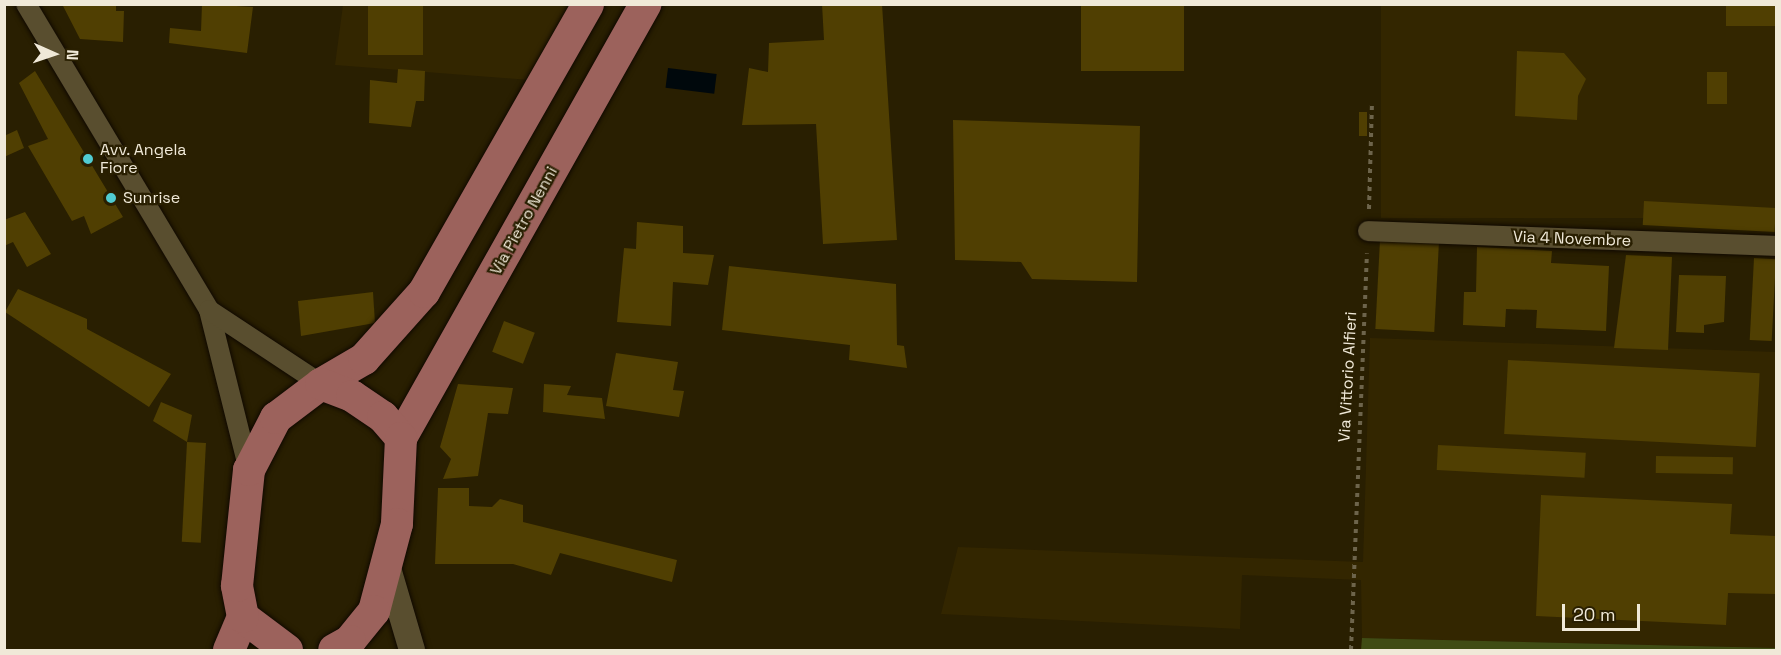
<!DOCTYPE html>
<style>
body{margin:0}
#map{position:relative;width:1781px;height:655px;overflow:hidden;background:#291f01;font-family:"Space Grotesk",sans-serif}
div>[style]{position:absolute}
[style*='--x']{left:calc(var(--x)*1px);top:calc(var(--y)*1px);width:calc(var(--w)*1px);rotate:calc(var(--a)*1deg)}
.built>*{inset:0;background:#332600;transform-origin:0 0}
.green>*{inset:0;background:#404c14}
.water>*{inset:0;background:#00080c;transform-origin:0 0}
.building>*{inset:0;background:#503f02;transform-origin:0 0}
.path>*{height:4px;margin-top:-2px;transform-origin:0;background:repeating-linear-gradient(90deg,#6d644b 0 4.5px,transparent 0 9px)}
.roads{filter:drop-shadow(0 0 2px #100900) drop-shadow(0 0 2px #100900)}
.minor>*{height:20px;margin:-10px;padding:0 10px;transform-origin:10px;border-radius:10px;background:#594e2f}
.tertiary>*{height:26px;margin:-13px;padding:0 13px;transform-origin:13px;border-radius:13px;background:#594e2f}
.primary>*{height:32px;margin:-16px;padding:0 16px;transform-origin:16px;border-radius:16px;background:#9c625c}
.dots>*{width:16px;height:16px;translate:-50% -50%;box-sizing:border-box;border:3px solid #291f01;border-radius:50%}
span{translate:-50% -50%;white-space:nowrap;text-align:center;line-height:1.15;-webkit-text-stroke:4.5px #291f01;paint-order:stroke}
.poi-label{font-size:16px;color:#f0e9d8}
.left{translate:0 -50%;text-align:left}
.street-label{font-size:16px;color:#f0e9d8}
.frame{position:absolute;inset:0;border:6px solid #f0e9d8;pointer-events:none}
.north{position:absolute;left:24px;top:24px;width:60px;height:60px;-webkit-text-stroke:4px #291f01;paint-order:stroke;rotate:93deg;font-size:16px;font-weight:700;line-height:24px;text-align:center;color:#f0e9d8}
.north::after{content:'';display:block;margin:auto;width:21px;height:27px;background:#f0e9d8;clip-path:polygon(50% 0,100% 100%,50% 72%,0 100%)}
.scale{position:absolute;left:1562px;top:604px;width:78px;height:27px;box-sizing:border-box;border:3px solid #f0e9d8;border-top:0;padding-left:8px;font-size:18px;line-height:21px;white-space:nowrap;color:#f0e9d8;-webkit-text-stroke:4px #291f01;paint-order:stroke}
</style>
<div id="map">
<div class="built">
<i style="clip-path:polygon(343px 5px,573px 5px,530px 80px,335px 65px)"></i>
<i style="left:1381px;top:5px;width:395px;height:213px"></i>
<i style="clip-path:polygon(1370px 338px,1776px 352px,1776px 648px,1362px 638px,1361px 580px,1242px 575px,1240px 629px,941px 614px,958px 547px,1363px 562px)"></i>
</div>
<div class="green">
<i style="clip-path:polygon(1362px 638px,1776px 648px,1776px 650px,1361px 650px)"></i>
</div>
<div class="water">
<i style="left:668px;top:68px;width:49px;height:20px;rotate:7deg"></i>
</div>
<div class="building">
<i style="clip-path:polygon(62px 4px,116px 4px,116px 11px,124px 11px,123px 42px,80px 39px)"></i>
<i style="clip-path:polygon(202px 4px,253px 7px,247px 53px,169px 43px,170px 28px,201px 31px)"></i>
<i style="left:368px;top:4px;width:55px;height:51px"></i>
<i style="clip-path:polygon(822px 4px,882px 4px,897px 240px,823px 244px,816px 124px,742px 125px,749px 68px,768px 72px,769px 43px,824px 40px)"></i>
<i style="left:1081px;top:4px;width:103px;height:67px"></i>
<i style="left:1726px;top:4px;width:50px;height:22px"></i>
<i style="clip-path:polygon(1517px 51px,1564px 53px,1586px 79px,1578px 96px,1577px 120px,1515px 116px)"></i>
<i style="clip-path:polygon(398px 69px,425px 71px,424px 101px,416px 101px,411px 127px,369px 123px,370px 80px,397px 83px)"></i>
<i style="clip-path:polygon(35px 71px,123px 217px,91px 234px,84px 216px,72px 221px,28px 146px,48px 139px,19px 83px)"></i>
<i style="left:1707px;top:72px;width:20px;height:32px"></i>
<i style="left:1359px;top:112px;width:8px;height:24px"></i>
<i style="clip-path:polygon(953px 120px,1140px 126px,1137px 282px,1032px 279px,1021px 262px,955px 260px)"></i>
<i style="clip-path:polygon(17px 130px,24px 148px,4px 157px,4px 136px)"></i>
<i style="left:1644px;top:201px;width:132px;height:24px;rotate:3deg"></i>
<i style="clip-path:polygon(25px 212px,51px 254px,27px 267px,13px 242px,4px 246px,4px 220px)"></i>
<i style="clip-path:polygon(637px 222px,683px 226px,683px 253px,714px 255px,708px 285px,673px 282px,671px 326px,617px 322px,624px 248px,636px 249px)"></i>
<i style="left:1380px;top:240px;width:59px;height:89px;rotate:3deg"></i>
<i style="clip-path:polygon(1477px 247px,1552px 251px,1551px 263px,1609px 266px,1606px 331px,1536px 328px,1537px 310px,1506px 309px,1505px 327px,1463px 325px,1464px 292px,1476px 292px)"></i>
<i style="clip-path:polygon(1626px 255px,1672px 257px,1668px 350px,1614px 348px)"></i>
<i style="left:1754px;top:258px;width:22px;height:82px;rotate:3deg"></i>
<i style="clip-path:polygon(729px 266px,896px 284px,897px 345px,904px 346px,907px 368px,849px 360px,850px 345px,722px 330px)"></i>
<i style="clip-path:polygon(1679px 275px,1726px 276px,1724px 322px,1704px 325px,1704px 333px,1676px 332px)"></i>
<i style="clip-path:polygon(18px 289px,87px 319px,87px 329px,171px 374px,149px 407px,5px 312px)"></i>
<i style="clip-path:polygon(373px 292px,375px 323px,301px 336px,298px 301px)"></i>
<i style="left:504px;top:321px;width:33px;height:33px;rotate:21deg"></i>
<i style="clip-path:polygon(616px 353px,678px 362px,673px 390px,684px 391px,679px 417px,606px 406px)"></i>
<i style="left:1508px;top:360px;width:252px;height:74px;rotate:3deg"></i>
<i style="clip-path:polygon(458px 384px,513px 388px,508px 414px,488px 413px,478px 476px,443px 479px,451px 459px,440px 447px)"></i>
<i style="clip-path:polygon(544px 384px,571px 386px,567px 395px,602px 398px,605px 419px,543px 412px)"></i>
<i style="clip-path:polygon(161px 402px,192px 415px,187px 442px,153px 421px)"></i>
<i style="left:187px;top:442px;width:19px;height:100px;rotate:3deg"></i>
<i style="left:1438px;top:445px;width:148px;height:25px;rotate:3deg"></i>
<i style="left:1656px;top:456px;width:77px;height:17px;rotate:1deg"></i>
<i style="clip-path:polygon(438px 488px,469px 488px,469px 506px,492px 507px,500px 499px,523px 505px,523px 522px,677px 560px,672px 582px,560px 553px,551px 575px,513px 564px,435px 564px)"></i>
<i style="clip-path:polygon(1541px 495px,1732px 504px,1730px 534px,1776px 536px,1776px 594px,1728px 593px,1726px 625px,1536px 616px)"></i>
</div>
<div class="path">
<i style="--x:1369;--y:209;--w:105;--a:-88.4"></i>
<i style="--x:1351;--y:650;--w:397;--a:-87.7"></i>
</div>
<div class="roads">
<div class="minor">
<i style="--x:26;--y:4;--w:357;--a:59.1"></i>
<i style="--x:209;--y:310;--w:165;--a:76"></i>
<i style="--x:1368;--y:231;--w:408;--a:2.1"></i>
<i style="--x:209;--y:310;--w:134;--a:33.5"></i>
</div>
<div class="tertiary">
<i style="--x:387;--y:565;--w:89;--a:73.6"></i>
</div>
<div class="primary">
<i style="--x:321;--y:384;--w:50;--a:-30.2"></i>
<i style="--x:364;--y:359;--w:90;--a:-48.2"></i>
<i style="--x:424;--y:292;--w:331;--a:-60.3"></i>
<i style="--x:401;--y:438;--w:498;--a:-60.6"></i>
<i style="--x:229;--y:650;--w:36;--a:-67"></i>
<i style="--x:287;--y:650;--w:55;--a:-143.1"></i>
<i style="--x:243;--y:617;--w:32;--a:-101"></i>
<i style="--x:237;--y:586;--w:117;--a:-84.1"></i>
<i style="--x:249;--y:470;--w:59;--a:-62.6"></i>
<i style="--x:276;--y:418;--w:56;--a:-37.1"></i>
<i style="--x:321;--y:384;--w:33;--a:21"></i>
<i style="--x:352;--y:396;--w:37;--a:34"></i>
<i style="--x:383;--y:417;--w:28;--a:49"></i>
<i style="--x:401;--y:438;--w:86;--a:92.7"></i>
<i style="--x:397;--y:524;--w:90;--a:104.8"></i>
<i style="--x:374;--y:611;--w:38;--a:129"></i>
<i style="--x:350;--y:641;--w:18;--a:151"></i>
</div>
</div>
<div class="dots">
<i style="left:88px;top:159px;background:#51ccd2"></i>
<i style="left:111px;top:198px;background:#51ccd2"></i>
</div>
<div class="poi-label">
<span class="left" style="left:100px;top:159px">Avv. Angela<br>Fiore</span>
<span class="left" style="left:123px;top:198px">Sunrise</span>
</div>
<div class="street-label">
<span style="left:524px;top:221px;rotate:-61deg">Via Pietro Nenni</span>
<span style="left:1572px;top:239px;rotate:2deg">Via 4 Novembre</span>
<span style="left:1348px;top:377px;rotate:-87deg">Via Vittorio Alfieri</span>
</div>
<div class="frame"></div>
<div class="north">N</div>
<div class="scale">20 m</div>
</div>
